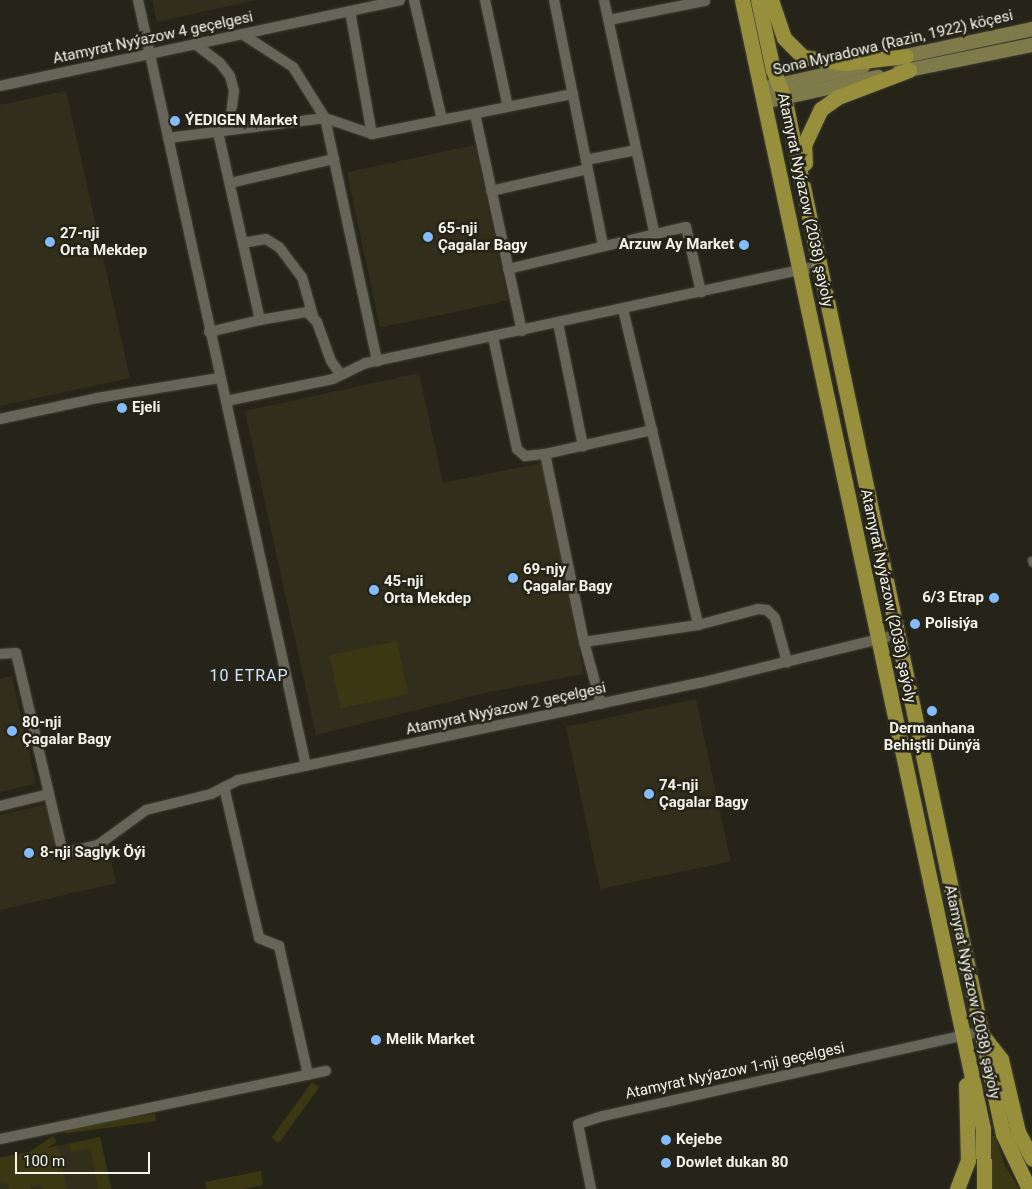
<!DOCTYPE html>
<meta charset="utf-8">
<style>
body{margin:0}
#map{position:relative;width:1032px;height:1189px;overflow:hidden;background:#262418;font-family:Roboto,sans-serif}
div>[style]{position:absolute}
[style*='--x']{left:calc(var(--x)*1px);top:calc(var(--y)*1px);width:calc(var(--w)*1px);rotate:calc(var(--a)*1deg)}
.built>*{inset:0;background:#312e1b;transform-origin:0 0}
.green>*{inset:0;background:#3b3713;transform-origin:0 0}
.roads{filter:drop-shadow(0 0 1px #414137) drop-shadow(0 0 1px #414137)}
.pedestrian>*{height:7px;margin:-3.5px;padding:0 3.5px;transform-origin:3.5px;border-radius:3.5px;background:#666557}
.minor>*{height:10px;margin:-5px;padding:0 5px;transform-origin:5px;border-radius:5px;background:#666557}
.secondary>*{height:14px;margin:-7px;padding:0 7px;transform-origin:7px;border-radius:7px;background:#7f7a4a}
.primary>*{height:15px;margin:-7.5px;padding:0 7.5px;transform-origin:7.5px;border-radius:7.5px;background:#988f3d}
.dots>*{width:14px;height:14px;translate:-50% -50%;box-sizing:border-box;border:2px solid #262418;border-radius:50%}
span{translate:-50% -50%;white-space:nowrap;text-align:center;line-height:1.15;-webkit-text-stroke:5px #262418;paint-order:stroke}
.street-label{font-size:15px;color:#f4f4eb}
.poi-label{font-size:15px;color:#f4f4eb;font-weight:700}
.left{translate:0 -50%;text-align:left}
.right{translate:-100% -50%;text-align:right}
.neighbourhood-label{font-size:16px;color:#d1e6fe;letter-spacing:1px}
.scale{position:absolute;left:15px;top:1152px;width:135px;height:22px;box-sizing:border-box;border:2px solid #f4f4eb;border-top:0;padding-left:6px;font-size:15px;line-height:18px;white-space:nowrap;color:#f4f4eb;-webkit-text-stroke:4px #262418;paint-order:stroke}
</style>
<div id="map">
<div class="built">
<i style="clip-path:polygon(152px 0,256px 0,157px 22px)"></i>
<i style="clip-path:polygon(66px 91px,130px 378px,0 406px,0 105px)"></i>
<i style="left:475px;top:145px;width:159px;height:131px;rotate:78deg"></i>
<i style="clip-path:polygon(419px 373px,443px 483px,542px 463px,584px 674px,485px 693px,316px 735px,245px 411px)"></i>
<i style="clip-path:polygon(12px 676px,36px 784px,0 792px,0 679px)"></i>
<i style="left:696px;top:699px;width:166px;height:133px;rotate:78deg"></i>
<i style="clip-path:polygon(47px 804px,59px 858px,108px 847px,116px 883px,0 910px,0 815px)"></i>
<i style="clip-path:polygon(100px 1137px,112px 1189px,0 1189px,0 1158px)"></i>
</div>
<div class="green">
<i style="left:397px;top:641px;width:54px;height:69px;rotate:78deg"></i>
<i style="left:312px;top:1082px;width:9px;height:69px;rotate:36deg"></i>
<i style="left:155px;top:1114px;width:7px;height:91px;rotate:82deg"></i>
<i style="left:53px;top:1136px;width:7px;height:54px;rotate:56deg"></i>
<i style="clip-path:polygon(992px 1136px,995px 1136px,1004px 1163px,1019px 1189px,992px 1189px)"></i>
<i style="clip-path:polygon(100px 1137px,111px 1189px,98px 1189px,90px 1148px,71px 1152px,69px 1144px)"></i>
<i style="clip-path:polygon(58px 1146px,67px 1189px,43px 1189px,39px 1184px,30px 1186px,31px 1189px,9px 1189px,8px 1184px,0 1182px,0 1158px)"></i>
<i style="clip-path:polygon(261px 1171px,263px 1185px,243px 1189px,207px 1189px,205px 1182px)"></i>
</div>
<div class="roads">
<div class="pedestrian">
<i style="--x:1031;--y:560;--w:3;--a:72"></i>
</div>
<div class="minor">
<i style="--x:138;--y:0;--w:784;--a:77.63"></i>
<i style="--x:414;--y:0;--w:122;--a:76.8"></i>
<i style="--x:485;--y:0;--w:109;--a:77.9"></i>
<i style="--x:554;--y:0;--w:251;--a:78.7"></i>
<i style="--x:604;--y:0;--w:240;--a:77.8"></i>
<i style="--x:350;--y:11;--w:125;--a:79.9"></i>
<i style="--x:609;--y:20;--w:98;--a:-11.2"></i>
<i style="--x:242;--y:34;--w:61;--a:32.9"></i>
<i style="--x:293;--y:67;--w:60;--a:57.9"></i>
<i style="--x:325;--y:118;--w:249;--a:77.9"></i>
<i style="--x:195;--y:44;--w:31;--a:37"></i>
<i style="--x:220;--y:63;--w:16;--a:52"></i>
<i style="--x:230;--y:76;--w:16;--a:75"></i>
<i style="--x:234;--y:91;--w:39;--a:97"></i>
<i style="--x:0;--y:86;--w:409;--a:-12.1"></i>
<i style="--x:475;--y:114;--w:222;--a:77.8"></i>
<i style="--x:168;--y:138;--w:158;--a:-7.3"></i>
<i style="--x:325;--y:118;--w:50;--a:18.8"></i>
<i style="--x:372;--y:134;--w:205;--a:-11.3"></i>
<i style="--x:586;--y:160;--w:51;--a:-11.3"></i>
<i style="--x:230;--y:183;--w:107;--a:-13"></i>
<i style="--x:491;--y:191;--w:99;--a:-12.8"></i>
<i style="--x:243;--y:243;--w:23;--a:-10"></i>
<i style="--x:266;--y:239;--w:15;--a:32"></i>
<i style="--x:279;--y:247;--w:38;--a:53"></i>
<i style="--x:302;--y:277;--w:41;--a:74.2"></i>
<i style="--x:508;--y:269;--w:183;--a:-13.3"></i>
<i style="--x:686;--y:227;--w:67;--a:77"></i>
<i style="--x:623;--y:309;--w:325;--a:76.6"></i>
<i style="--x:260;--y:320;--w:48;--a:-9.7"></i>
<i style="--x:307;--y:312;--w:14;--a:45"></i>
<i style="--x:317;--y:322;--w:41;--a:70.3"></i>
<i style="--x:331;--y:361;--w:17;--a:54"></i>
<i style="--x:558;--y:323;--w:126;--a:78.5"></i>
<i style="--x:209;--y:332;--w:52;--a:-13.2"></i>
<i style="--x:260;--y:320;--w:193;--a:-102.6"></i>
<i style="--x:493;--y:337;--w:115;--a:77.9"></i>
<i style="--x:517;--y:449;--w:11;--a:41"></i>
<i style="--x:525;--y:456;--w:20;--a:-6"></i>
<i style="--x:226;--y:401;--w:109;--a:-11.6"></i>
<i style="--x:333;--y:379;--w:37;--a:-26"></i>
<i style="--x:366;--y:363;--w:463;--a:-12.1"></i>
<i style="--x:0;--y:419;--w:99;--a:-12.2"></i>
<i style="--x:97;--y:398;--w:124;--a:-9.3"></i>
<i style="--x:584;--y:642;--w:115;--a:-8.5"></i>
<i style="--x:698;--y:625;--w:62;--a:-14.9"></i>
<i style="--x:758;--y:609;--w:9;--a:6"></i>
<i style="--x:767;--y:610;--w:11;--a:45"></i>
<i style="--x:775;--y:618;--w:46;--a:74.7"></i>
<i style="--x:0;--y:654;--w:16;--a:-4"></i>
<i style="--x:16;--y:653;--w:145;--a:76.8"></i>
<i style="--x:49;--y:794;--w:50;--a:166.2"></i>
<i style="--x:601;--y:704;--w:64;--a:-105.3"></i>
<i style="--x:584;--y:642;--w:192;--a:-101.7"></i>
<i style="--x:545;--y:454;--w:110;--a:-12.6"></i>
<i style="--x:224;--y:787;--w:155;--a:76.9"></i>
<i style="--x:259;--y:938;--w:22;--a:22"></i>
<i style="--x:279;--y:946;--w:132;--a:77.3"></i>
<i style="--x:49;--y:794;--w:61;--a:76.7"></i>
<i style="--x:63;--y:853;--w:36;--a:-13"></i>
<i style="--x:98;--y:845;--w:59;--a:-36.1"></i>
<i style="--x:146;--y:810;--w:67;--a:-13.8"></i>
<i style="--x:211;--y:794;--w:30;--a:-27"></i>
<i style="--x:238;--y:780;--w:472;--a:-11.9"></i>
<i style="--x:700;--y:683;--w:201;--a:-13.8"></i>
<i style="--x:0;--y:1139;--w:333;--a:-11.8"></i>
<i style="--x:591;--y:1189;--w:66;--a:-101.3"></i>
<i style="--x:578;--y:1124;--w:26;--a:-18"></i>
<i style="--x:603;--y:1116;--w:386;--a:-12.6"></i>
</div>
<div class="secondary">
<i style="--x:896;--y:58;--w:139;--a:-12"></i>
<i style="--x:899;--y:72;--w:136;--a:-11.5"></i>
<i style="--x:761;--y:89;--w:105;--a:-12.7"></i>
<i style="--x:764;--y:102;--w:117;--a:-12.4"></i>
</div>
<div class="primary">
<i style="--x:742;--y:0;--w:1154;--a:77.95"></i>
<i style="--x:983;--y:1129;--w:60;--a:89"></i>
<i style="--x:758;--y:0;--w:72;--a:77.9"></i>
<i style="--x:773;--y:70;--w:29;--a:68"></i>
<i style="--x:784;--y:97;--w:1060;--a:78.08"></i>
<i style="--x:1003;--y:1134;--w:61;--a:64.7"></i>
<i style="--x:771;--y:0;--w:40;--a:71.1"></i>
<i style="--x:784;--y:38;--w:27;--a:45"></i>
<i style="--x:803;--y:57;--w:41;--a:8.3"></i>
<i style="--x:844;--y:63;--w:62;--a:-6.4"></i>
<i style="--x:805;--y:163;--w:18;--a:-93"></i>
<i style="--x:804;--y:145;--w:40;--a:-65"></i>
<i style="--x:821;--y:109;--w:21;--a:-35"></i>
<i style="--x:838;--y:97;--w:76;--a:-20.8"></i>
<i style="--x:983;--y:1036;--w:29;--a:52"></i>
<i style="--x:1001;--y:1059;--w:75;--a:76.9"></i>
<i style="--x:1018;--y:1132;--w:30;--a:62"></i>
<i style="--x:957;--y:1189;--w:31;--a:-69"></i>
<i style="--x:968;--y:1160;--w:75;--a:-91.5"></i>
</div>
</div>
<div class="dots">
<i style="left:175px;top:121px;background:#84bbfb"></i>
<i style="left:428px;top:237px;background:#84bbfb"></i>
<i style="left:50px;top:242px;background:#84bbfb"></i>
<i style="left:744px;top:245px;background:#84bbfb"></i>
<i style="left:122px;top:408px;background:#84bbfb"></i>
<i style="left:513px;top:578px;background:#84bbfb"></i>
<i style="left:374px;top:590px;background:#84bbfb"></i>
<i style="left:994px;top:598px;background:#84bbfb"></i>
<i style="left:915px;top:624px;background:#84bbfb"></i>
<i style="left:932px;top:711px;background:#84bbfb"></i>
<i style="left:12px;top:731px;background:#84bbfb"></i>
<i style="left:649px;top:794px;background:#84bbfb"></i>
<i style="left:29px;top:853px;background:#84bbfb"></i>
<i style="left:376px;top:1040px;background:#84bbfb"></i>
<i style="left:666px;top:1140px;background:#84bbfb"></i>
<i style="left:666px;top:1163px;background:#84bbfb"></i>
</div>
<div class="street-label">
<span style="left:153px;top:38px;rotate:-12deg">Atamyrat Nyýazow 4 geçelgesi</span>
<span style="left:893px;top:43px;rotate:-13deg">Sona Myradowa (Razin, 1922) köçesi</span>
<span style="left:805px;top:200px;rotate:78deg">Atamyrat Nyýazow (2038) şaýoly</span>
<span style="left:888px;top:596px;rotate:78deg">Atamyrat Nyýazow (2038) şaýoly</span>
<span style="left:506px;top:709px;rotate:-12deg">Atamyrat Nyýazow 2 geçelgesi</span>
<span style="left:972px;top:992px;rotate:78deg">Atamyrat Nyýazow (2038) şaýoly</span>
<span style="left:735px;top:1071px;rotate:-12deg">Atamyrat Nyýazow 1-nji geçelgesi</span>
</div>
<div class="poi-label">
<span class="left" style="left:185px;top:121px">ÝEDIGEN Market</span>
<span class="left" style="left:438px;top:237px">65-nji<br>Çagalar Bagy</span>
<span class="left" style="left:60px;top:242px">27-nji<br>Orta Mekdep</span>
<span class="right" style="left:734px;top:245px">Arzuw Ay Market</span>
<span class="left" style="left:132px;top:408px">Ejeli</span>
<span class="left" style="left:523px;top:578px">69-njy<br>Çagalar Bagy</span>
<span class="left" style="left:384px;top:590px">45-nji<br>Orta Mekdep</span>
<span class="right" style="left:984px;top:598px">6/3 Etrap</span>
<span class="left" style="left:925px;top:624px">Polisiýa</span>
<span class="left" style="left:22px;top:731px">80-nji<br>Çagalar Bagy</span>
<span style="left:932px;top:737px">Dermanhana<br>Behiştli Dünýä</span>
<span class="left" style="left:659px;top:794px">74-nji<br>Çagalar Bagy</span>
<span class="left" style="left:40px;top:853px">8-nji Saglyk Öýi</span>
<span class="left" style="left:386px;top:1040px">Melik Market</span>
<span class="left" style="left:676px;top:1140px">Kejebe</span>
<span class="left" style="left:676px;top:1163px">Dowlet dukan 80</span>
</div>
<div class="neighbourhood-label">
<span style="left:249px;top:676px">10 ETRAP</span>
</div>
<div class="scale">100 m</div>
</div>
